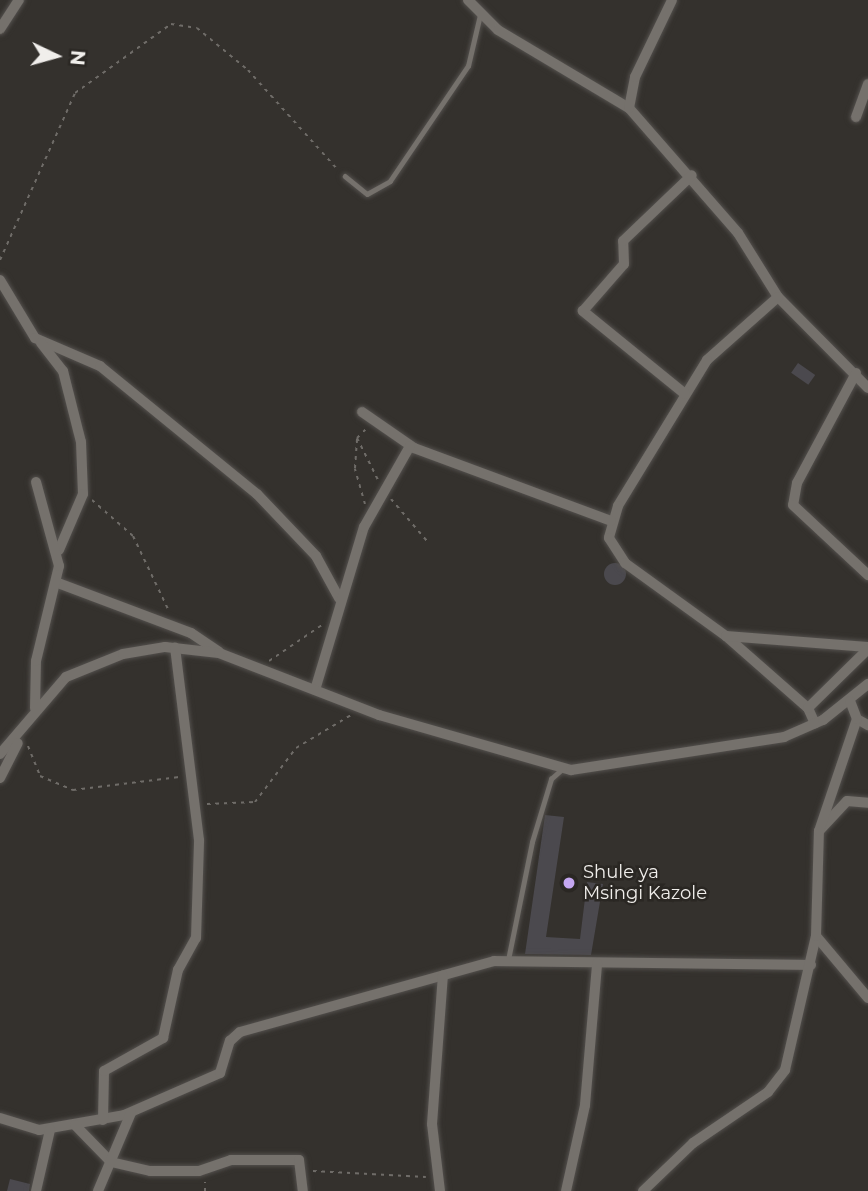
<!DOCTYPE html>
<style>
body{margin:0}
#map{position:relative;width:868px;height:1191px;overflow:hidden;background:#34312d;font-family:Montserrat,sans-serif}
div>[style]{position:absolute}
[style*='--x']{left:calc(var(--x)*1px);top:calc(var(--y)*1px);width:calc(var(--w)*1px);rotate:calc(var(--a)*1deg)}
.building>*{inset:0;background:#4b494e;transform-origin:0 0}
.round{border-radius:50%}
.path>*{height:2px;margin-top:-1px;transform-origin:0;background:repeating-linear-gradient(90deg,#6f6c68 0 3.5px,transparent 0 8.5px)}
.roads{filter:drop-shadow(0 0 2px #53504d) drop-shadow(0 0 2px #53504d)}
.lane>*{height:4.5px;margin:-2.25px;padding:0 2.25px;transform-origin:2.25px;border-radius:2.25px;background:#75716c}
.street>*{height:10px;margin:-5px;padding:0 5px;transform-origin:5px;border-radius:5px;background:#75716c}
.dots>*{width:19px;height:19px;translate:-50% -50%;box-sizing:border-box;border:4px solid #2a2723;border-radius:50%}
span{translate:-50% -50%;white-space:nowrap;text-align:center;line-height:1.15;-webkit-text-stroke:5px #2a2723;paint-order:stroke}
.poi-label{font-size:18px;color:#f0eeeb}
.left{translate:0 -50%;text-align:left}
.north{position:absolute;left:21px;top:21px;width:70px;height:70px;-webkit-text-stroke:5px #2a2723;paint-order:stroke;rotate:95deg;font-size:19px;font-weight:700;line-height:28px;text-align:center;color:#f0eeeb}
.north::after{content:'';display:block;margin:auto;width:24px;height:32px;background:#f0eeeb;clip-path:polygon(50% 0,100% 100%,50% 72%,0 100%)}
</style>
<div id="map">
<div class="building">
<i style="left:798px;top:363px;width:21px;height:12px;rotate:35deg"></i>
<i class="round" style="left:604px;top:563px;width:22px;height:22px"></i>
<i style="clip-path:polygon(545px 815px,564px 817px,546px 937px,580px 939px,587px 882px,603px 884px,591px 955px,525px 954px)"></i>
<i style="clip-path:polygon(10px 1179px,30px 1184px,29px 1191px,7px 1191px)"></i>
</div>
<div class="path">
<i style="--x:0;--y:260;--w:183;--a:-65.8"></i>
<i style="--x:75;--y:93;--w:118;--a:-35.7"></i>
<i style="--x:171;--y:24;--w:26;--a:9"></i>
<i style="--x:197;--y:28;--w:66;--a:39.5"></i>
<i style="--x:248;--y:70;--w:136;--a:48"></i>
<i style="--x:357;--y:438;--w:47;--a:63.4"></i>
<i style="--x:391;--y:499;--w:55;--a:49.4"></i>
<i style="--x:92;--y:500;--w:55;--a:41.3"></i>
<i style="--x:133;--y:536;--w:83;--a:64.4"></i>
<i style="--x:365;--y:504;--w:37;--a:-106"></i>
<i style="--x:355;--y:468;--w:30;--a:-86"></i>
<i style="--x:357;--y:438;--w:14;--a:-45"></i>
<i style="--x:269;--y:661;--w:64;--a:-34.2"></i>
<i style="--x:28;--y:746;--w:32;--a:68"></i>
<i style="--x:40;--y:776;--w:36;--a:23"></i>
<i style="--x:73;--y:790;--w:107;--a:-7"></i>
<i style="--x:207;--y:804;--w:48;--a:-2.4"></i>
<i style="--x:255;--y:802;--w:68;--a:-52.8"></i>
<i style="--x:296;--y:748;--w:64;--a:-31"></i>
<i style="--x:313;--y:1171;--w:113;--a:3"></i>
<i style="--x:205;--y:1191;--w:9;--a:-90"></i>
</div>
<div class="roads">
<div class="lane">
<i style="--x:345;--y:176;--w:28;--a:39"></i>
<i style="--x:367;--y:194;--w:26;--a:-29"></i>
<i style="--x:390;--y:181;--w:139;--a:-55.9"></i>
<i style="--x:468;--y:66;--w:52;--a:-76.8"></i>
<i style="--x:508;--y:960;--w:120;--a:-78.5"></i>
<i style="--x:532;--y:842;--w:66;--a:-73.2"></i>
<i style="--x:551;--y:779;--w:15;--a:-42"></i>
</div>
<div class="street">
<i style="--x:468;--y:0;--w:42;--a:45"></i>
<i style="--x:498;--y:30;--w:152;--a:30.8"></i>
<i style="--x:629;--y:108;--w:166;--a:48.9"></i>
<i style="--x:738;--y:233;--w:75;--a:58"></i>
<i style="--x:778;--y:297;--w:128;--a:45.3"></i>
<i style="--x:0;--y:29;--w:35;--a:-57"></i>
<i style="--x:629;--y:108;--w:32;--a:-79"></i>
<i style="--x:635;--y:77;--w:85;--a:-64.3"></i>
<i style="--x:856;--y:117;--w:35;--a:-70"></i>
<i style="--x:0;--y:280;--w:68;--a:58.9"></i>
<i style="--x:35;--y:338;--w:71;--a:23.3"></i>
<i style="--x:100;--y:366;--w:203;--a:39.2"></i>
<i style="--x:257;--y:494;--w:86;--a:46.4"></i>
<i style="--x:316;--y:556;--w:48;--a:61.3"></i>
<i style="--x:778;--y:297;--w:95;--a:138.4"></i>
<i style="--x:707;--y:360;--w:171;--a:121.4"></i>
<i style="--x:618;--y:506;--w:33;--a:106"></i>
<i style="--x:609;--y:538;--w:30;--a:57"></i>
<i style="--x:625;--y:563;--w:125;--a:35.9"></i>
<i style="--x:726;--y:636;--w:109;--a:41.3"></i>
<i style="--x:808;--y:708;--w:17;--a:66"></i>
<i style="--x:41;--y:343;--w:36;--a:52"></i>
<i style="--x:63;--y:371;--w:73;--a:75.8"></i>
<i style="--x:81;--y:442;--w:52;--a:87.8"></i>
<i style="--x:83;--y:494;--w:61;--a:113.2"></i>
<i style="--x:856;--y:373;--w:125;--a:118.2"></i>
<i style="--x:797;--y:483;--w:22;--a:100"></i>
<i style="--x:793;--y:505;--w:103;--a:43"></i>
<i style="--x:685;--y:394;--w:132;--a:-140.9"></i>
<i style="--x:583;--y:311;--w:62;--a:-48.9"></i>
<i style="--x:624;--y:264;--w:23;--a:-92"></i>
<i style="--x:623;--y:241;--w:95;--a:-43.7"></i>
<i style="--x:362;--y:412;--w:63;--a:34.7"></i>
<i style="--x:414;--y:448;--w:210;--a:20.3"></i>
<i style="--x:58;--y:583;--w:142;--a:20.6"></i>
<i style="--x:191;--y:633;--w:34;--a:34"></i>
<i style="--x:726;--y:636;--w:142;--a:4.4"></i>
<i style="--x:315;--y:690;--w:170;--a:-73.3"></i>
<i style="--x:364;--y:527;--w:93;--a:-60.4"></i>
<i style="--x:35;--y:708;--w:47;--a:-88.8"></i>
<i style="--x:36;--y:661;--w:98;--a:-76.4"></i>
<i style="--x:59;--y:566;--w:87;--a:-105.3"></i>
<i style="--x:808;--y:708;--w:84;--a:-44.5"></i>
<i style="--x:857;--y:719;--w:13;--a:29"></i>
<i style="--x:0;--y:754;--w:101;--a:-49.4"></i>
<i style="--x:66;--y:677;--w:61;--a:-22"></i>
<i style="--x:123;--y:654;--w:43;--a:-9.5"></i>
<i style="--x:165;--y:647;--w:54;--a:6.3"></i>
<i style="--x:219;--y:653;--w:172;--a:21.2"></i>
<i style="--x:379;--y:715;--w:200;--a:16"></i>
<i style="--x:571;--y:770;--w:216;--a:-8.8"></i>
<i style="--x:784;--y:737;--w:43;--a:-23.6"></i>
<i style="--x:823;--y:720;--w:58;--a:-38.7"></i>
<i style="--x:0;--y:778;--w:39;--a:-63"></i>
<i style="--x:819;--y:831;--w:41;--a:-47"></i>
<i style="--x:847;--y:801;--w:21;--a:5"></i>
<i style="--x:816;--y:936;--w:81;--a:50"></i>
<i style="--x:0;--y:1118;--w:41;--a:17.1"></i>
<i style="--x:39;--y:1130;--w:86;--a:-10"></i>
<i style="--x:124;--y:1115;--w:105;--a:-23.6"></i>
<i style="--x:220;--y:1073;--w:34;--a:-73"></i>
<i style="--x:230;--y:1041;--w:13;--a:-42"></i>
<i style="--x:240;--y:1032;--w:264;--a:-15.6"></i>
<i style="--x:494;--y:961;--w:317;--a:0.7"></i>
<i style="--x:103;--y:1120;--w:49;--a:-88.8"></i>
<i style="--x:104;--y:1071;--w:68;--a:-29.2"></i>
<i style="--x:163;--y:1038;--w:70;--a:-77.6"></i>
<i style="--x:178;--y:970;--w:37;--a:-61"></i>
<i style="--x:196;--y:938;--w:98;--a:-88.2"></i>
<i style="--x:199;--y:840;--w:194;--a:-97.1"></i>
<i style="--x:75;--y:1125;--w:52;--a:45.8"></i>
<i style="--x:111;--y:1162;--w:40;--a:13"></i>
<i style="--x:150;--y:1171;--w:49;--a:0"></i>
<i style="--x:199;--y:1171;--w:34;--a:-19"></i>
<i style="--x:231;--y:1160;--w:68;--a:0"></i>
<i style="--x:299;--y:1160;--w:31;--a:83"></i>
<i style="--x:36;--y:1191;--w:63;--a:-77.1"></i>
<i style="--x:98;--y:1191;--w:85;--a:-67.1"></i>
<i style="--x:440;--y:1191;--w:67;--a:-96.8"></i>
<i style="--x:432;--y:1124;--w:149;--a:-85.8"></i>
<i style="--x:566;--y:1191;--w:88;--a:-77.5"></i>
<i style="--x:585;--y:1105;--w:142;--a:-85.1"></i>
<i style="--x:643;--y:1191;--w:69;--a:-43.8"></i>
<i style="--x:693;--y:1143;--w:91;--a:-34.2"></i>
<i style="--x:768;--y:1092;--w:28;--a:-52"></i>
<i style="--x:785;--y:1070;--w:138;--a:-77"></i>
<i style="--x:816;--y:936;--w:105;--a:-88.4"></i>
<i style="--x:819;--y:831;--w:118;--a:-71.3"></i>
<i style="--x:857;--y:719;--w:19;--a:-111"></i>
</div>
</div>
<div class="dots">
<i style="left:569px;top:883px;background:#c5a7f1"></i>
</div>
<div class="poi-label">
<span class="left" style="left:583px;top:883px">Shule ya<br>Msingi Kazole</span>
</div>
<div class="north">N</div>
</div>
